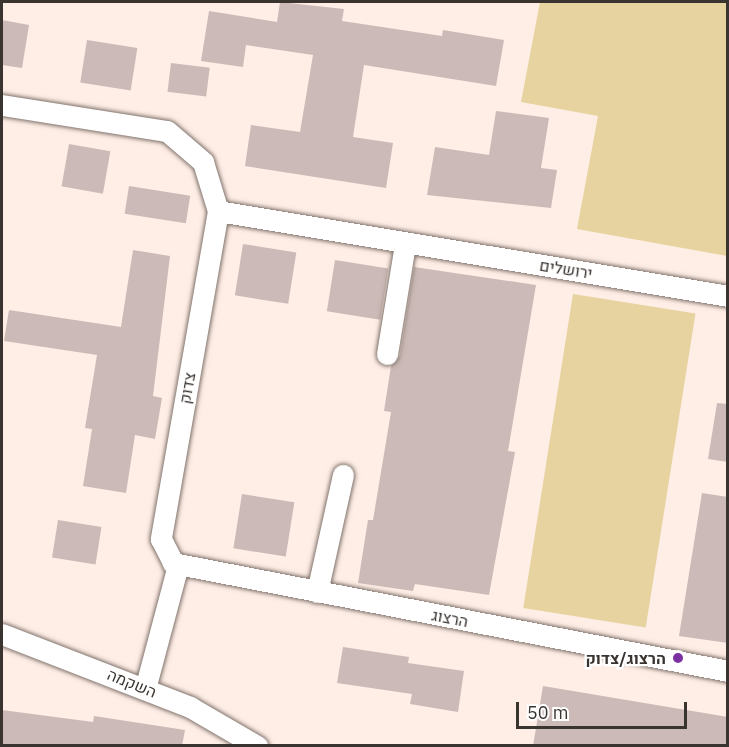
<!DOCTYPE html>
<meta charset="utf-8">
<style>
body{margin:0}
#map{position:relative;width:729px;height:747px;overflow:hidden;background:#feeee6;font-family:"IBM Plex Sans",Heebo,sans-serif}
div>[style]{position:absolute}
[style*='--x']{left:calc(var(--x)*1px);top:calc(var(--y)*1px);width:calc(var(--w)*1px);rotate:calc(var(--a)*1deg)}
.green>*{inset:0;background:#e7d39f;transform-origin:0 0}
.building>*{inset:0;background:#cbbab7;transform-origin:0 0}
.roads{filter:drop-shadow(0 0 2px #80736c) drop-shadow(0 0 2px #80736c)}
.street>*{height:21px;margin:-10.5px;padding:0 10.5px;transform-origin:10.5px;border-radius:10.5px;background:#fff}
.dots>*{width:16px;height:16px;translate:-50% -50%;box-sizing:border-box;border:3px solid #fff;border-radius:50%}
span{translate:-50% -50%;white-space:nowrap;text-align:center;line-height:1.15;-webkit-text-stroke:4.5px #fff;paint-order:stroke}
.street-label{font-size:16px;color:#3a3431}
.poi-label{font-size:16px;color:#3a3431;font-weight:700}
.right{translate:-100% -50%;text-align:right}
.frame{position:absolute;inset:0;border:3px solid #3a3431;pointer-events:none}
.scale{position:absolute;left:516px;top:702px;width:171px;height:27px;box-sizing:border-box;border:3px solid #3a3431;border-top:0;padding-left:8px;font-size:18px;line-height:21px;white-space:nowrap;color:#3a3431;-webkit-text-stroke:4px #fff;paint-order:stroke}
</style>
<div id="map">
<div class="green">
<i style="clip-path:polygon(540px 2px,727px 2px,727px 256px,577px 229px,598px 116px,521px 102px)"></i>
<i style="left:573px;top:294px;width:124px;height:318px;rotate:9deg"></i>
</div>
<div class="building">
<i style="clip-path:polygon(280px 2px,344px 9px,342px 21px,442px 36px,443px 30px,504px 40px,496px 86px,364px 65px,353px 137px,393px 143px,386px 188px,245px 166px,251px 125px,300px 132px,313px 55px,246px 45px,243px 67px,201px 61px,209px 11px,277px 22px)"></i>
<i style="clip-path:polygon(2px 20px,29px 25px,22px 68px,2px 65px)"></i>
<i style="left:87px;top:40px;width:51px;height:43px;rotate:9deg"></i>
<i style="left:171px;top:63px;width:39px;height:29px;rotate:7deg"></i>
<i style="clip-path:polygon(496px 111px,549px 118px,541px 168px,557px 170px,551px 208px,427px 195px,435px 147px,489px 155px)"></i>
<i style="left:69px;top:144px;width:42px;height:43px;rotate:10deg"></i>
<i style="left:129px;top:186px;width:62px;height:28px;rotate:9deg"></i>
<i style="left:243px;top:244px;width:54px;height:52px;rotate:9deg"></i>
<i style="clip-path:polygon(133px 250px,170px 256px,153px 396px,162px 398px,155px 439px,135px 435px,126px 493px,83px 486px,92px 429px,85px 428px,97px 355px,4px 341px,9px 310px,121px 327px)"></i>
<i style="left:335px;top:260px;width:54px;height:52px;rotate:9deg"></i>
<i style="clip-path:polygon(414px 267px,536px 285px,508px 451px,515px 452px,489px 595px,415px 584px,413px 591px,358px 583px,368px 520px,373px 520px,391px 412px,384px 411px,391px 366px,400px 356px)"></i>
<i style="clip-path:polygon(717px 403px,728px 404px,728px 462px,708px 459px)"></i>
<i style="clip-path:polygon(702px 493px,728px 497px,728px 643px,679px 636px)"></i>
<i style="left:242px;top:494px;width:53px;height:55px;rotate:9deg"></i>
<i style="left:58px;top:520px;width:44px;height:38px;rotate:9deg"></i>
<i style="clip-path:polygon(343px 647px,409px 657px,408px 663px,464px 671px,458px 712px,410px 704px,412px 694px,337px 683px)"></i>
<i style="clip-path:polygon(543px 686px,728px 717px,728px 746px,533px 746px)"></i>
<i style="clip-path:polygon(2px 710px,93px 722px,94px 716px,185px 730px,182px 746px,2px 746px)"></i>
</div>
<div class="roads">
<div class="street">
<i style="--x:2;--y:105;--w:167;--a:9"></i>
<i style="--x:167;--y:131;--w:48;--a:40.7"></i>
<i style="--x:203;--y:162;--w:51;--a:73"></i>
<i style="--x:218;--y:211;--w:333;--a:99.9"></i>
<i style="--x:161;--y:539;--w:27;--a:63"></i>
<i style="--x:173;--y:563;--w:565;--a:11.01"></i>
<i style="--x:218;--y:211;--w:517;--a:9.46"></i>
<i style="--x:387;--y:354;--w:111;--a:-80.7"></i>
<i style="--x:317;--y:592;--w:120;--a:-77.5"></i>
<i style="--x:2;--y:634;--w:202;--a:21.2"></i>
<i style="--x:190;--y:707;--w:78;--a:30.2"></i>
<i style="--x:145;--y:689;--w:128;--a:-75.1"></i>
</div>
</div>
<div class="dots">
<i style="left:678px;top:658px;background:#7c31a3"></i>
</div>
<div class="street-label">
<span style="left:566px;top:269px;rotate:9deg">ירושלים</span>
<span style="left:187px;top:388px;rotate:-80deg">צדוק</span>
<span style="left:450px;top:618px;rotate:11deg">הרצוג</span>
<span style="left:132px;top:683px;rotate:22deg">השקמה</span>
</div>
<div class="poi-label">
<span class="right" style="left:666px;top:658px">הרצוג/צדוק</span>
</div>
<div class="frame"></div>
<div class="scale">50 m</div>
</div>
